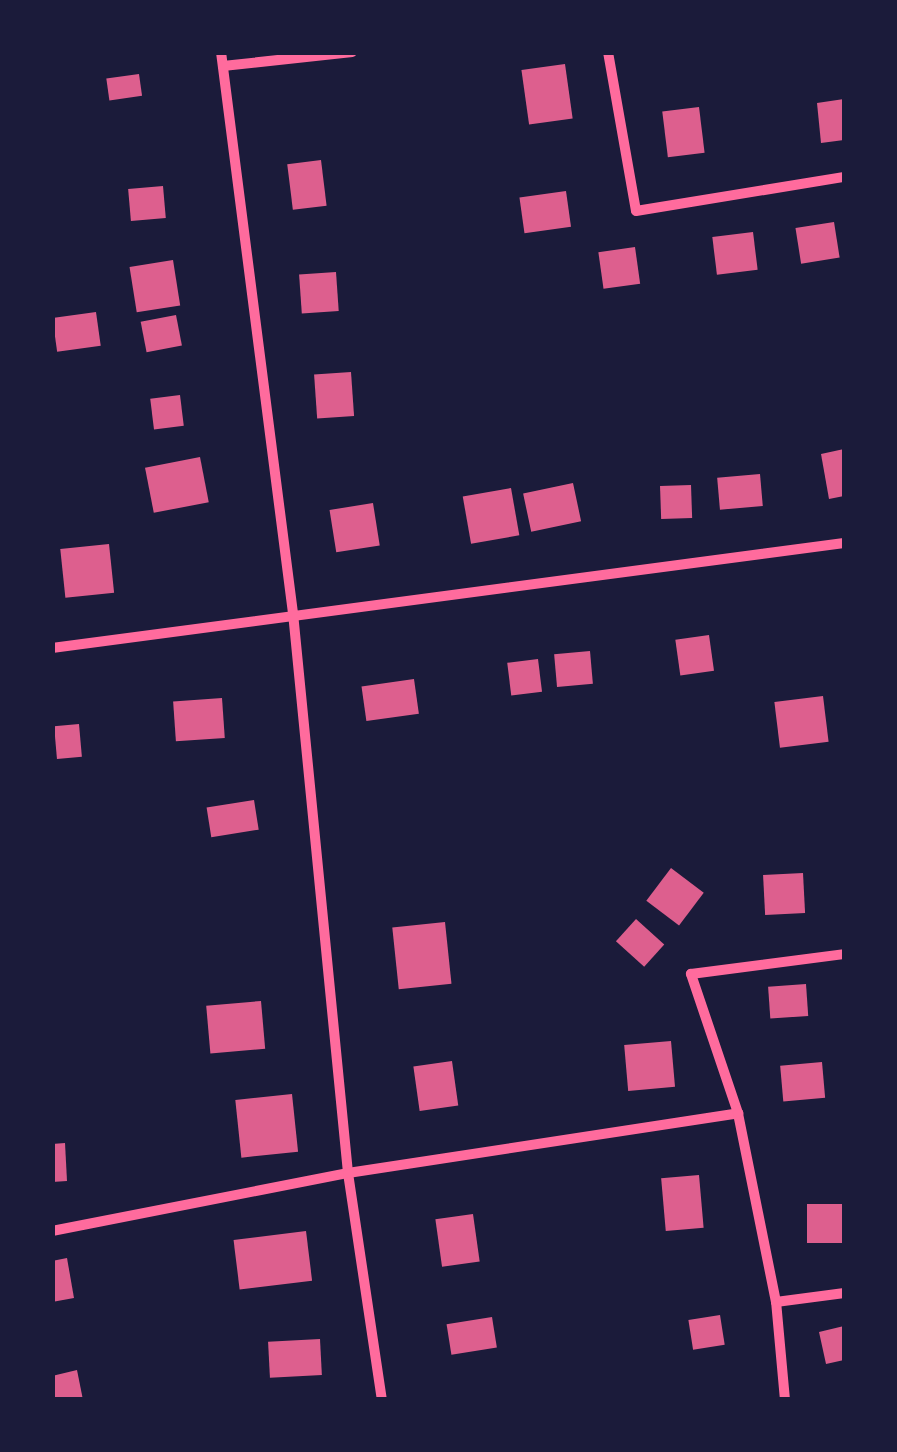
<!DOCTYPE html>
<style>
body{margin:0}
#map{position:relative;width:897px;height:1452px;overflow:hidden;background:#1b1b3a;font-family:Bitter,serif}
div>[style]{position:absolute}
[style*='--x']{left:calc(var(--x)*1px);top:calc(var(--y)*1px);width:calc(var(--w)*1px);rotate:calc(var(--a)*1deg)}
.building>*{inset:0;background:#dd5f8e;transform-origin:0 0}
.minor>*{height:10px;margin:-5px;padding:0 5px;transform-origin:5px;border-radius:5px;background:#ff6b9d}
span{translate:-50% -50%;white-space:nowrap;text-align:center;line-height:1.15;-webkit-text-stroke:10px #1b1b3a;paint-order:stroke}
.frame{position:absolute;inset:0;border:55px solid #1b1b3a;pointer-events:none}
</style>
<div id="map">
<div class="building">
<i style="left:565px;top:64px;width:55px;height:44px;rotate:82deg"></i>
<i style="left:139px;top:74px;width:22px;height:33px;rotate:82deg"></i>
<i style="clip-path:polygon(844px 99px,844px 140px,821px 143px,817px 103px)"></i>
<i style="left:699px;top:107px;width:46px;height:37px;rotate:83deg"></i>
<i style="left:321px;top:160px;width:46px;height:34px;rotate:83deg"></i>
<i style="left:163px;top:186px;width:32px;height:35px;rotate:85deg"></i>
<i style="left:566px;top:191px;width:36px;height:47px;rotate:82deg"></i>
<i style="left:834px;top:222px;width:36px;height:39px;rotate:81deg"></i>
<i style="left:753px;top:232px;width:38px;height:41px;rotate:83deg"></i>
<i style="left:635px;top:247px;width:37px;height:37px;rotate:82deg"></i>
<i style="left:173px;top:260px;width:46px;height:44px;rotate:81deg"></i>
<i style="left:336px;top:272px;width:39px;height:37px;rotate:86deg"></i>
<i style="left:96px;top:312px;width:34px;height:44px;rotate:82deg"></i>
<i style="left:176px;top:315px;width:31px;height:36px;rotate:79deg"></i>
<i style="left:351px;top:372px;width:44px;height:37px;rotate:86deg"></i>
<i style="left:180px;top:395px;width:31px;height:30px;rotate:83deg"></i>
<i style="clip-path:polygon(844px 449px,844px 496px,829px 499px,821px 454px)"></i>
<i style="left:200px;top:457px;width:46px;height:56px;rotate:79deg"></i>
<i style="left:760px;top:474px;width:32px;height:43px;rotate:85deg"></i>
<i style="left:573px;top:483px;width:39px;height:51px;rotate:78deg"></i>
<i style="left:691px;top:485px;width:33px;height:31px;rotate:88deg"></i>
<i style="left:511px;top:488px;width:48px;height:49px;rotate:80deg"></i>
<i style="left:373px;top:503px;width:43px;height:44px;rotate:81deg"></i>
<i style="left:109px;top:544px;width:49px;height:49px;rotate:84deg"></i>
<i style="left:709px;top:635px;width:36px;height:34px;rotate:82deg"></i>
<i style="left:590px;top:651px;width:33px;height:36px;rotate:85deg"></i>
<i style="left:538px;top:659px;width:33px;height:31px;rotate:83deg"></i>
<i style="left:414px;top:679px;width:35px;height:53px;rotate:82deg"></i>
<i style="left:823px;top:696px;width:46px;height:49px;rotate:83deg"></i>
<i style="left:222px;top:698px;width:40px;height:49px;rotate:86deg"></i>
<i style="left:79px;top:724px;width:33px;height:25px;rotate:85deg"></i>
<i style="left:254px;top:800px;width:30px;height:48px;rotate:81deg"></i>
<i style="left:671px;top:868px;width:41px;height:41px;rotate:37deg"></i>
<i style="left:803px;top:873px;width:40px;height:40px;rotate:87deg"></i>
<i style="left:636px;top:919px;width:38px;height:30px;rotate:42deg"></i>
<i style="left:445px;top:922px;width:62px;height:53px;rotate:84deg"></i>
<i style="left:806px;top:984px;width:32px;height:38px;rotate:86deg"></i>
<i style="left:261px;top:1001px;width:48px;height:55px;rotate:85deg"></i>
<i style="left:671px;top:1041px;width:46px;height:47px;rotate:85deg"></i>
<i style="left:452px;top:1061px;width:45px;height:39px;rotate:82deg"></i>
<i style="left:822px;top:1062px;width:36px;height:42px;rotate:85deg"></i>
<i style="left:292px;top:1094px;width:58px;height:57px;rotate:84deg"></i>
<i style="clip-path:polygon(65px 1143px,67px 1181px,52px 1182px,52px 1144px)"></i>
<i style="left:699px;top:1175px;width:53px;height:38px;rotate:85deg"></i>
<i style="left:844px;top:1204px;width:39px;height:37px;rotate:90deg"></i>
<i style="left:473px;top:1214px;width:48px;height:38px;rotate:82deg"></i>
<i style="left:306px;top:1231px;width:50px;height:73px;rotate:83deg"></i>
<i style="clip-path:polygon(67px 1258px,74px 1298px,52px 1302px,52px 1261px)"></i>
<i style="left:720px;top:1315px;width:30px;height:32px;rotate:81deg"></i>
<i style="left:492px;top:1317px;width:31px;height:46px;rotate:81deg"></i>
<i style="clip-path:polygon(844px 1326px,844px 1360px,826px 1364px,819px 1332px)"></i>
<i style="left:320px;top:1339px;width:36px;height:52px;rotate:87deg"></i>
<i style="clip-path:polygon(77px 1370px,83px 1400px,52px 1400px,52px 1376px)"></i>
</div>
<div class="minor">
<i style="--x:221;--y:52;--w:566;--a:82.69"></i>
<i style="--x:293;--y:613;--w:563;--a:84.39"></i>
<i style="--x:348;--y:1173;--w:230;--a:81.5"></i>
<i style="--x:608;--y:52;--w:161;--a:80"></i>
<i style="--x:636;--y:211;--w:211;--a:-9.3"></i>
<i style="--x:223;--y:66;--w:130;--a:-6.2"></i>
<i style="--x:52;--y:648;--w:799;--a:-7.55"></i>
<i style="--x:52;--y:1231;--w:302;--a:-11.1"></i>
<i style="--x:348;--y:1173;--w:395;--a:-8.7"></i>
<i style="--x:776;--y:1302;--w:69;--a:-7.5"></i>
<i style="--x:785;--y:1400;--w:98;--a:-95.2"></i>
<i style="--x:776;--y:1302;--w:193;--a:-101.4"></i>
<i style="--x:738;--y:1113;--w:147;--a:-108.7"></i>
<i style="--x:691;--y:974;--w:154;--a:-7.4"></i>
</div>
<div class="frame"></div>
</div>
